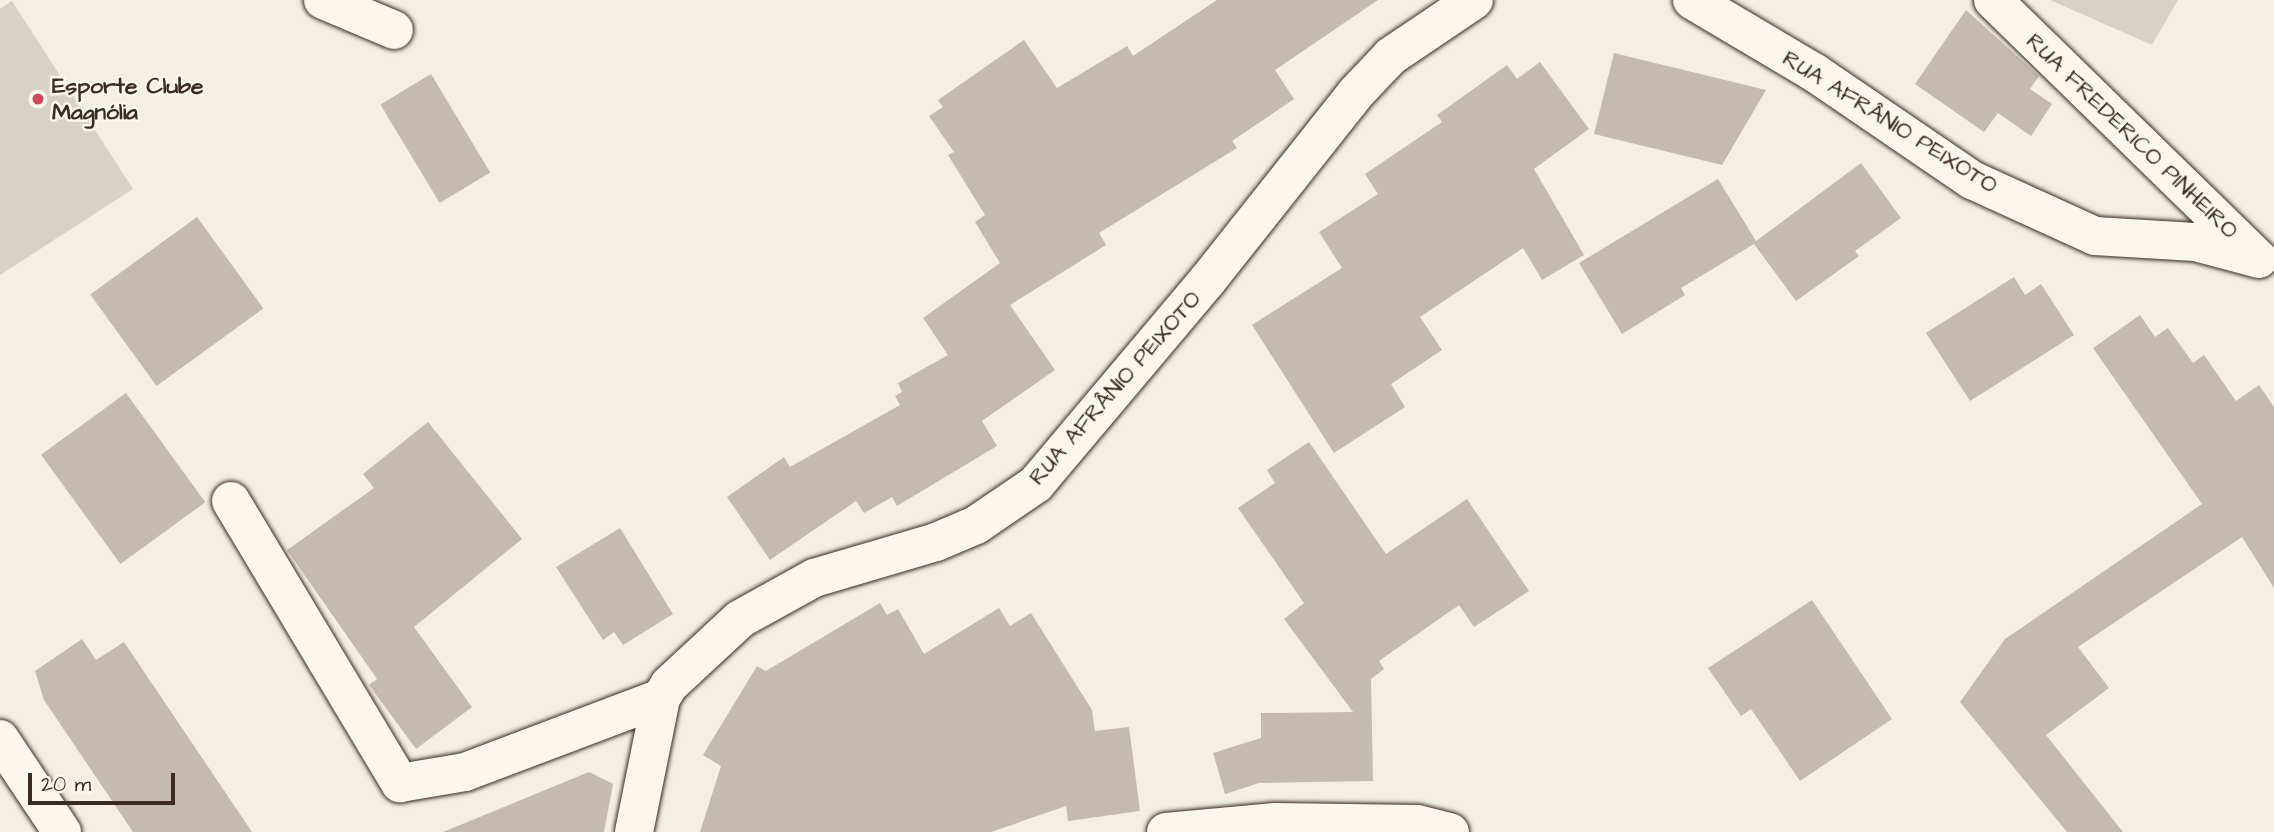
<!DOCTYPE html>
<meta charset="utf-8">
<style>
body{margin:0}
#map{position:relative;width:2274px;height:832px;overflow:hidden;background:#f3efe4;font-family:"Architects Daughter",sans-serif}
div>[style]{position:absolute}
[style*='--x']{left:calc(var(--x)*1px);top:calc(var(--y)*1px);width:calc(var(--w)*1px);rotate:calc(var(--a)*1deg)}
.green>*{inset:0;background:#d8d1c6}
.building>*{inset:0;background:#c3bbb0;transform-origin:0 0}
.roads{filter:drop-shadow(0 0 2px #3b2a1e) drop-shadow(0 0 2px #3b2a1e)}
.street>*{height:38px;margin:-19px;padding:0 19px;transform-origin:19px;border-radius:19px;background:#fbf7ec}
.primary>*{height:38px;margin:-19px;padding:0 19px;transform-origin:19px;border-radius:19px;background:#fbf7ec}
.dots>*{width:19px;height:19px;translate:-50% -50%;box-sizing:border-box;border:4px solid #fbf7ec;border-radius:50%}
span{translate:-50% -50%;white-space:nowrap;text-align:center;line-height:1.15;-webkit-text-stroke:5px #fbf7ec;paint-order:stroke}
.poi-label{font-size:23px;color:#3b2a1e;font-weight:700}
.left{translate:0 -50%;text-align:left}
.street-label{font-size:23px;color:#3b2a1e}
.scale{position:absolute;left:28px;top:773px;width:147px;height:32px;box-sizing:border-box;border:4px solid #3b2a1e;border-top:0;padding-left:9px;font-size:21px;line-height:24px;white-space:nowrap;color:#3b2a1e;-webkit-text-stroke:5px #fbf7ec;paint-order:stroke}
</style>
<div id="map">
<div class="green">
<i style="clip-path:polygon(2050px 0,2178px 0,2152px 45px)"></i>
<i style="clip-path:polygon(12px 1px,133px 189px,0 275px,0 9px)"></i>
</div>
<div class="building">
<i style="clip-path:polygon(1217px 0,1378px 0,1275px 70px,1294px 99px,1232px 141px,1237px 148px,1099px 233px,1106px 245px,1010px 305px,1055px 370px,982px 421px,997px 446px,897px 506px,892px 497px,864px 513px,856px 501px,770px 560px,727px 497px,784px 457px,790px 467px,900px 405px,895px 396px,902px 392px,898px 383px,948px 355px,923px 318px,1000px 263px,975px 222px,985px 215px,948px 155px,954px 152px,929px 116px,943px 107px,938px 100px,1024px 40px,1057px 88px,1127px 46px,1133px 56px)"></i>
<i style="clip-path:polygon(1966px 10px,2039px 76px,2030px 89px,2052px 104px,2031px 136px,1998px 113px,1984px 132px,1915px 84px)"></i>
<i style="clip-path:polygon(1614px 53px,1766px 90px,1722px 165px,1594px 134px)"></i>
<i style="clip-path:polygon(1540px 62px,1589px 129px,1534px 169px,1584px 255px,1542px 280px,1523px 248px,1420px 317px,1442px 350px,1391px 384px,1405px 407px,1334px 453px,1252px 325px,1342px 268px,1319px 232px,1378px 194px,1365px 174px,1442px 122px,1437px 115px,1507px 65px,1517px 79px)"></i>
<i style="left:431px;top:74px;width:115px;height:59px;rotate:59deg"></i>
<i style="clip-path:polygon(1861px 163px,1901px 218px,1855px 251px,1859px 256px,1796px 301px,1754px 244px,1681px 288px,1685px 295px,1622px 334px,1579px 263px,1718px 179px,1756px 241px)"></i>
<i style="left:197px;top:217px;width:113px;height:132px;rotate:54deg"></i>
<i style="clip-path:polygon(2014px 277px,2025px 295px,2041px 284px,2074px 335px,1970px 401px,1926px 333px)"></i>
<i style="clip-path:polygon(2140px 315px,2155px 337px,2168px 328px,2193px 363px,2204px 355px,2236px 401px,2259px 385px,2274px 407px,2274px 588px,2242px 537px,2078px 647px,2109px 688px,2046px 735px,2123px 832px,2067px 832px,1960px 702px,2005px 639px,2202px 504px,2093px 348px)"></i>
<i style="left:126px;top:393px;width:135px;height:105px;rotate:54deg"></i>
<i style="clip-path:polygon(428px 422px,522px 539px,414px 627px,472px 707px,416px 749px,369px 685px,377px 679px,287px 550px,374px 488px,363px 474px)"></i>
<i style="clip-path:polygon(1309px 442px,1386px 554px,1467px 499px,1529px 591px,1474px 627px,1459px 605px,1379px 661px,1384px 669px,1371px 679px,1373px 781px,1259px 783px,1225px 794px,1213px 753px,1261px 738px,1261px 713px,1353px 712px,1284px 619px,1304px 603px,1238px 508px,1275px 483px,1267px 470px)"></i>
<i style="clip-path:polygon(620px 528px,673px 614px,623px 645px,614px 632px,603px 640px,556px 567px)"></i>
<i style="clip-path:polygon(1812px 600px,1892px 719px,1800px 781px,1751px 709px,1741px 716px,1708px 668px)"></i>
<i style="clip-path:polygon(880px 603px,887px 615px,898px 609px,924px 654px,999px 608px,1010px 626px,1031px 613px,1092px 710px,1095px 731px,1129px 727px,1140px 811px,1068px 821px,1066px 806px,991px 832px,700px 832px,721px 766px,703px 755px,757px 666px,766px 671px)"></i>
<i style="clip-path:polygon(82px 639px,96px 660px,124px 642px,252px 832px,133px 832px,44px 700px,35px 671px)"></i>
<i style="clip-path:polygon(589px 772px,613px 784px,604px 832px,443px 832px)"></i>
</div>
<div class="roads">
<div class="street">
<i style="--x:323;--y:0;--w:77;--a:22.9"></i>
<i style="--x:1692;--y:0;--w:143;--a:30.7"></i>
<i style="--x:1815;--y:73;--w:190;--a:34.3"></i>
<i style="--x:1972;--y:180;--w:135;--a:24.5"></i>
<i style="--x:2095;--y:236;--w:100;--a:3.4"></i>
<i style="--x:2195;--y:242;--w:66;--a:14.9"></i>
<i style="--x:1993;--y:0;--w:365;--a:44.3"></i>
<i style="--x:231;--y:501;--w:329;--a:59.1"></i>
<i style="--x:400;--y:783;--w:66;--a:-9.6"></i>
<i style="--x:465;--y:772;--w:210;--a:-20.7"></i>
<i style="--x:634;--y:832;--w:137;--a:-78.6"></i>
<i style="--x:661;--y:698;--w:15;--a:-58"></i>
<i style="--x:669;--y:685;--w:97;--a:-42.9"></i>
<i style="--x:740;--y:619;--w:85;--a:-29"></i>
<i style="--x:814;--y:578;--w:127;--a:-16.4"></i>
<i style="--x:936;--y:542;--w:43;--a:-23"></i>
<i style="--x:976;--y:525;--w:73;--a:-34.3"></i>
<i style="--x:1036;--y:484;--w:265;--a:-49.9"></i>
<i style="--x:1207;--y:281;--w:238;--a:-51.6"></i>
<i style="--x:1355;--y:94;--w:52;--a:-46.5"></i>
<i style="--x:1391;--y:56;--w:100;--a:-34"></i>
<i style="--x:1166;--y:832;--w:110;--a:-5.2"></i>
<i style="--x:1276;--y:822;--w:141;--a:0.8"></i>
<i style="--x:1417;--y:824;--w:34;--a:14"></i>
</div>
<div class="primary">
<i style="--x:0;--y:739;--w:112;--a:56.3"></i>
</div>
</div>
<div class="dots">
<i style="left:38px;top:99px;background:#d1495b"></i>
</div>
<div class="poi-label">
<span class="left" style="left:52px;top:99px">Esporte Clube<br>Magnólia</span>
</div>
<div class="street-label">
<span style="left:1890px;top:122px;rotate:32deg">RUA AFRÂNIO PEIXOTO</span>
<span style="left:2132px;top:136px;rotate:44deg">RUA FREDERICO PINHEIRO</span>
<span style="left:1115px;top:388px;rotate:-49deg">RUA AFRÂNIO PEIXOTO</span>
</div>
<div class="scale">20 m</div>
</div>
